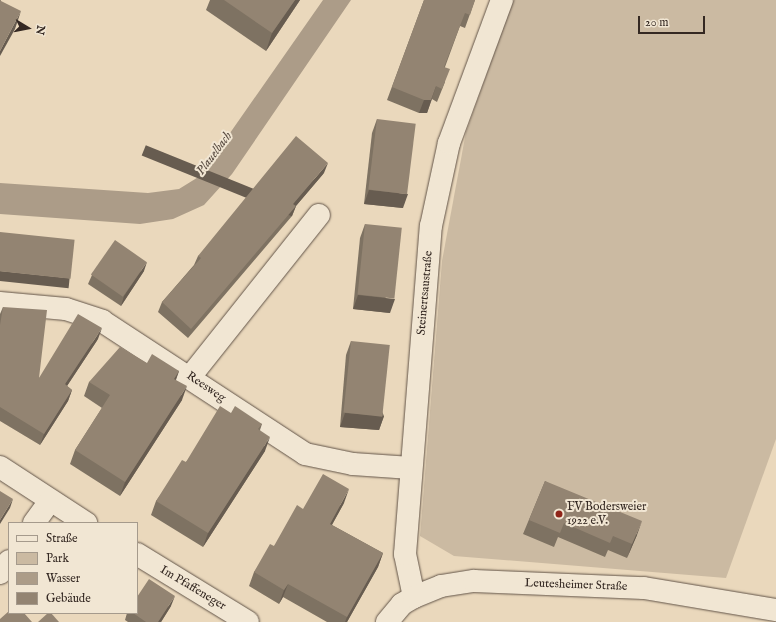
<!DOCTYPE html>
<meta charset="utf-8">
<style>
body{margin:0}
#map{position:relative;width:776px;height:622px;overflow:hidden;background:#ead8bc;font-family:"IM FELL English",serif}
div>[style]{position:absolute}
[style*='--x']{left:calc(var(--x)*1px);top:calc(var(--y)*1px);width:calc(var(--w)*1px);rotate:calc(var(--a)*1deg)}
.green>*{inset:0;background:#cbbaa2}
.water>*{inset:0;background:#ac9c88}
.roads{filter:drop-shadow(0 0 1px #625448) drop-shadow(0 0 1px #625448)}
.street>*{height:22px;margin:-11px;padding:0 11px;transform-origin:11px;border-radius:11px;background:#f1e6d3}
.secondary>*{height:22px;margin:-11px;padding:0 11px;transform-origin:11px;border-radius:11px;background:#f1e6d3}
.wall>*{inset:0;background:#7e7262}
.shaded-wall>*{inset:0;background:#675c50;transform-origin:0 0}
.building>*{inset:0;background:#938472;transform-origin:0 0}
.dots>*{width:11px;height:11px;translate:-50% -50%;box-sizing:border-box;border:2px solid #f1e6d3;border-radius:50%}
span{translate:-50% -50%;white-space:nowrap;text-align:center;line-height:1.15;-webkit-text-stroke:4px #f1e6d3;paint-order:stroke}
.street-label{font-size:12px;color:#342822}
.poi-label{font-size:12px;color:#342822}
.left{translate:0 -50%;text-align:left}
.water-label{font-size:13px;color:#584b41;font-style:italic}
.legend{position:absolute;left:8px;top:522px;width:130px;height:92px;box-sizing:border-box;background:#f1e6d3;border:1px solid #a59a8c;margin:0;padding:5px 7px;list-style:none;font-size:12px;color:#342822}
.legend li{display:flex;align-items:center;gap:8px;height:20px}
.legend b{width:20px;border:1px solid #a59a8c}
.north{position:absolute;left:8px;top:8px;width:40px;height:40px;-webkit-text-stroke:3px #f1e6d3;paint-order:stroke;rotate:100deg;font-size:11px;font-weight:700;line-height:16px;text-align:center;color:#342822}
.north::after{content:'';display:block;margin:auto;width:14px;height:18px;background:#342822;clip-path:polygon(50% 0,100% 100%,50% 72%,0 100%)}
.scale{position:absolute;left:638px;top:16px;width:67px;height:18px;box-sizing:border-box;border:2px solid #342822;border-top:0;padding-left:5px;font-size:12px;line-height:14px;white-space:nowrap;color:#342822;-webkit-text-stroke:3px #f1e6d3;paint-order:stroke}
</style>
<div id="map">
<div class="green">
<i style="clip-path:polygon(513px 0,776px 0,776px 439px,726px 578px,454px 556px,420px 536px,442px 261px,466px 132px)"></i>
</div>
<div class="water">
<i style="clip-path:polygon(323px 0,351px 0,232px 174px,204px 205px,173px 219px,140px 224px,0 214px,0 183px,148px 193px,179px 189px,200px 176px)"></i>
</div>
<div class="roads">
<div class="street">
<i style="--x:0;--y:303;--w:66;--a:5.2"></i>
<i style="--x:66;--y:309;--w:38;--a:18"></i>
<i style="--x:102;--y:321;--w:243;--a:33.2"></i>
<i style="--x:305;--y:454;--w:49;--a:11.8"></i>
<i style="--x:353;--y:464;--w:58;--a:3.9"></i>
<i style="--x:190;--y:377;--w:207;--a:-51.5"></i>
<i style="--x:0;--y:467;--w:103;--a:33.1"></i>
<i style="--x:34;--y:523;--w:27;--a:-54"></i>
<i style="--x:137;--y:554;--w:130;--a:31.5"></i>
<i style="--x:0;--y:573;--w:15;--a:-53"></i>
<i style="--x:414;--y:597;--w:44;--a:-101.8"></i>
<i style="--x:405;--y:554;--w:329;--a:-85.5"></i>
<i style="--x:431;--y:226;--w:85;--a:-77.8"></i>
<i style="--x:449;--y:143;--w:153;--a:-69.7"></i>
</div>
<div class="secondary">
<i style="--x:387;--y:622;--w:23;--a:-50"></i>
<i style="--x:402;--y:604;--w:14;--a:-30"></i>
<i style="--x:414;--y:597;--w:29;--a:-22"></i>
<i style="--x:441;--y:586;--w:33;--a:-9"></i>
<i style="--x:474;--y:581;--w:170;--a:2.4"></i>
<i style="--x:644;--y:588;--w:134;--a:9.5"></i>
</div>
</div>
<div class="wall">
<i style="clip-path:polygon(210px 0,300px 0,266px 51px,206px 10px)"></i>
<i style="clip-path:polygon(424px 0,475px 0,465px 28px,460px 26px,445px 67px,445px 82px,437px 102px,432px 99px,427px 113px,419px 113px,387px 100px)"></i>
<i style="clip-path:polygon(377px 119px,403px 208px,364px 204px,372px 133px)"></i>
<i style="clip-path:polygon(324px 173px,296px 206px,292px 216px,188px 338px,158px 312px,162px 302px,194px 265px,198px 256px)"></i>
<i style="clip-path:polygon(365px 224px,390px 313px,353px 309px,360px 238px)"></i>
<i style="clip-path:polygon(144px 271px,121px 306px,88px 284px,92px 275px)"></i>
<i style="clip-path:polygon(3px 307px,39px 378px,98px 339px,67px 386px,72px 390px,68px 401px,40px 445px,0 421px,0 314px)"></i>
<i style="clip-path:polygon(351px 341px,384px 416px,379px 430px,340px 427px,346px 355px)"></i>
<i style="clip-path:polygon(147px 363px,179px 371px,176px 380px,182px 400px,120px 496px,70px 464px,75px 450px,102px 408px,84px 396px,89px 382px)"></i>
<i style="clip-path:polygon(231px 413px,262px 424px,260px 430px,265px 451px,203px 547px,151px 515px,156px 501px,186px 462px)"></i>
<i style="clip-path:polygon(545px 481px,637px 535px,627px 558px,608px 550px,605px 557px,558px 537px,554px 547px,523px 534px)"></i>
<i style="clip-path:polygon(344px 503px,332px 525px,383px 553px,378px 567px,347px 622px,327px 622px,283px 597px,279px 604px,249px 586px,254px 572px,274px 546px)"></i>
<i style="clip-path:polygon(171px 606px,161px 622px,128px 622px,125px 620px,127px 613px,137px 613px)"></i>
</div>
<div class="shaded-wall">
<i style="clip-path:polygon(295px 0,300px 0,266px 51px,272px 33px)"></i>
<i style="clip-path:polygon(21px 11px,15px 29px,0 56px,0 51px)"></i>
<i style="clip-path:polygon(436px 86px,427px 113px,419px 113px,424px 100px)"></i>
<i style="clip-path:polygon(328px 163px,324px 173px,289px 214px,293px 204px)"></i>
<i style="clip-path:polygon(369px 190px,408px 194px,403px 208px,364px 204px)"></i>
<i style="left:296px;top:206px;width:11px;height:162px;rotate:112deg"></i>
<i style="clip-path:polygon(147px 262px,144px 271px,121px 306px,124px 296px)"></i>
<i style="left:0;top:271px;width:70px;height:10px;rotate:6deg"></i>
<i style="clip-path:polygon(358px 295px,395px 299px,390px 313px,353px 309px)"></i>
<i style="clip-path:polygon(102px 328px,98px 339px,61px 395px,65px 384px)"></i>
<i style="clip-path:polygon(179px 371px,174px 384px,174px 379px)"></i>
<i style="clip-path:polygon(187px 386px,182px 400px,120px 496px,125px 482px)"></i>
<i style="clip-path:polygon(72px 390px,68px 401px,40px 445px,44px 434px)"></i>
<i style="clip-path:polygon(345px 413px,384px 416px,379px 430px,340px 427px)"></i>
<i style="clip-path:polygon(270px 437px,265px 451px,203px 547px,208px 533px)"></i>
<i style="clip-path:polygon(349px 489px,344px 503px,325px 537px,330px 524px)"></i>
<i style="clip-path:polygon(13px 499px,10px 508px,0 524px,0 520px)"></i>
<i style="clip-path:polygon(642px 521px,637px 535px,627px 558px,632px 544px)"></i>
<i style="clip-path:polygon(383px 553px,378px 567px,347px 622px,345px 622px,347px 617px)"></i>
<i style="clip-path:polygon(288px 584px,283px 597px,279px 604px,284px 590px)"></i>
<i style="clip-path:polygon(175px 596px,171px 606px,161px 622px,158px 622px)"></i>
</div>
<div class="building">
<i style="clip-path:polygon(0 0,1px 0,1px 1px,21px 11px,0 51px)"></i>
<i style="clip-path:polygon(224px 0,295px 0,272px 33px)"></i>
<i style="clip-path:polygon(424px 0,475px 0,470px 15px,465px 13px,444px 67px,450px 69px,442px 89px,436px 86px,431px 100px,424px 100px,392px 87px)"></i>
<i style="left:377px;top:119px;width:39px;height:71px;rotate:7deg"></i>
<i style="clip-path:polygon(296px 136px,328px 163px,293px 204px,296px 206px,191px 329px,162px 302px,201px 258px,198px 256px)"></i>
<i style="left:365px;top:224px;width:37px;height:71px;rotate:6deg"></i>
<i style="left:0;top:232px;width:75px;height:39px;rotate:6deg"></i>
<i style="left:115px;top:240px;width:39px;height:42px;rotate:35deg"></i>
<i style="clip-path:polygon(3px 307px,47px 310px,39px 378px,78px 314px,102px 328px,65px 384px,72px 390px,44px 434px,0 407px,0 325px)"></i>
<i style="left:351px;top:341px;width:39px;height:72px;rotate:6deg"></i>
<i style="clip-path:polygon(120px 347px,147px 363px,152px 354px,179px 371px,174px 379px,187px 386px,125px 482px,75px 450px,110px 395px,89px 382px)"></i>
<i style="clip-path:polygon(220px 406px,231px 413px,235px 406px,262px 424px,258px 429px,270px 437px,208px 533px,156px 501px,182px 460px,186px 462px)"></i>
<i style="clip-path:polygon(323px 474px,349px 489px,330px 524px,383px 553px,347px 617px,288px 584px,284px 590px,254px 572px,270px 544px,274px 546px,297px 505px,303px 509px)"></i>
<i style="clip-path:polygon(545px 481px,642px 521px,632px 544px,613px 536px,610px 543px,564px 523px,560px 533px,529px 520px)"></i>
<i style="clip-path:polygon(0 491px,13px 499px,0 520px)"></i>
<i style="clip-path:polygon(149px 579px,175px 596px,158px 622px,146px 622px,133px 613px,137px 613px,137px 597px)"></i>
<i style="clip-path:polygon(9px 611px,9px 613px,24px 613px,32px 622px,0 622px,0 619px)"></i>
<i style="clip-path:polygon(48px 613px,51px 613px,59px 622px,38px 622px)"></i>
</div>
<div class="dots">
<i style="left:559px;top:514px;background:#8f2418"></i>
</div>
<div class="street-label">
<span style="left:425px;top:293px;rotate:-85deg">Steinertsaustraße</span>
<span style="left:206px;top:387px;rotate:34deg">Reesweg</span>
<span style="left:576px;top:585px;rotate:2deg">Leutesheimer Straße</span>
<span style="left:193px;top:588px;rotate:31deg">Im Pfaffeneger</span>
</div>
<div class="poi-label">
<span class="left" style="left:567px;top:514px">FV Bodersweier<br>1922 e.V.</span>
</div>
<div class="water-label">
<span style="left:215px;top:154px;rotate:-53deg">Plauelbach</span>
</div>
<ul class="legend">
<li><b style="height:5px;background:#f1e6d3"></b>Straße</li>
<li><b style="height:11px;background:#cbbaa2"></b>Park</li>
<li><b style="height:11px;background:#ac9c88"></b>Wasser</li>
<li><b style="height:11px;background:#938472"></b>Gebäude</li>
</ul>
<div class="north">N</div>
<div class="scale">20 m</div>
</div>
